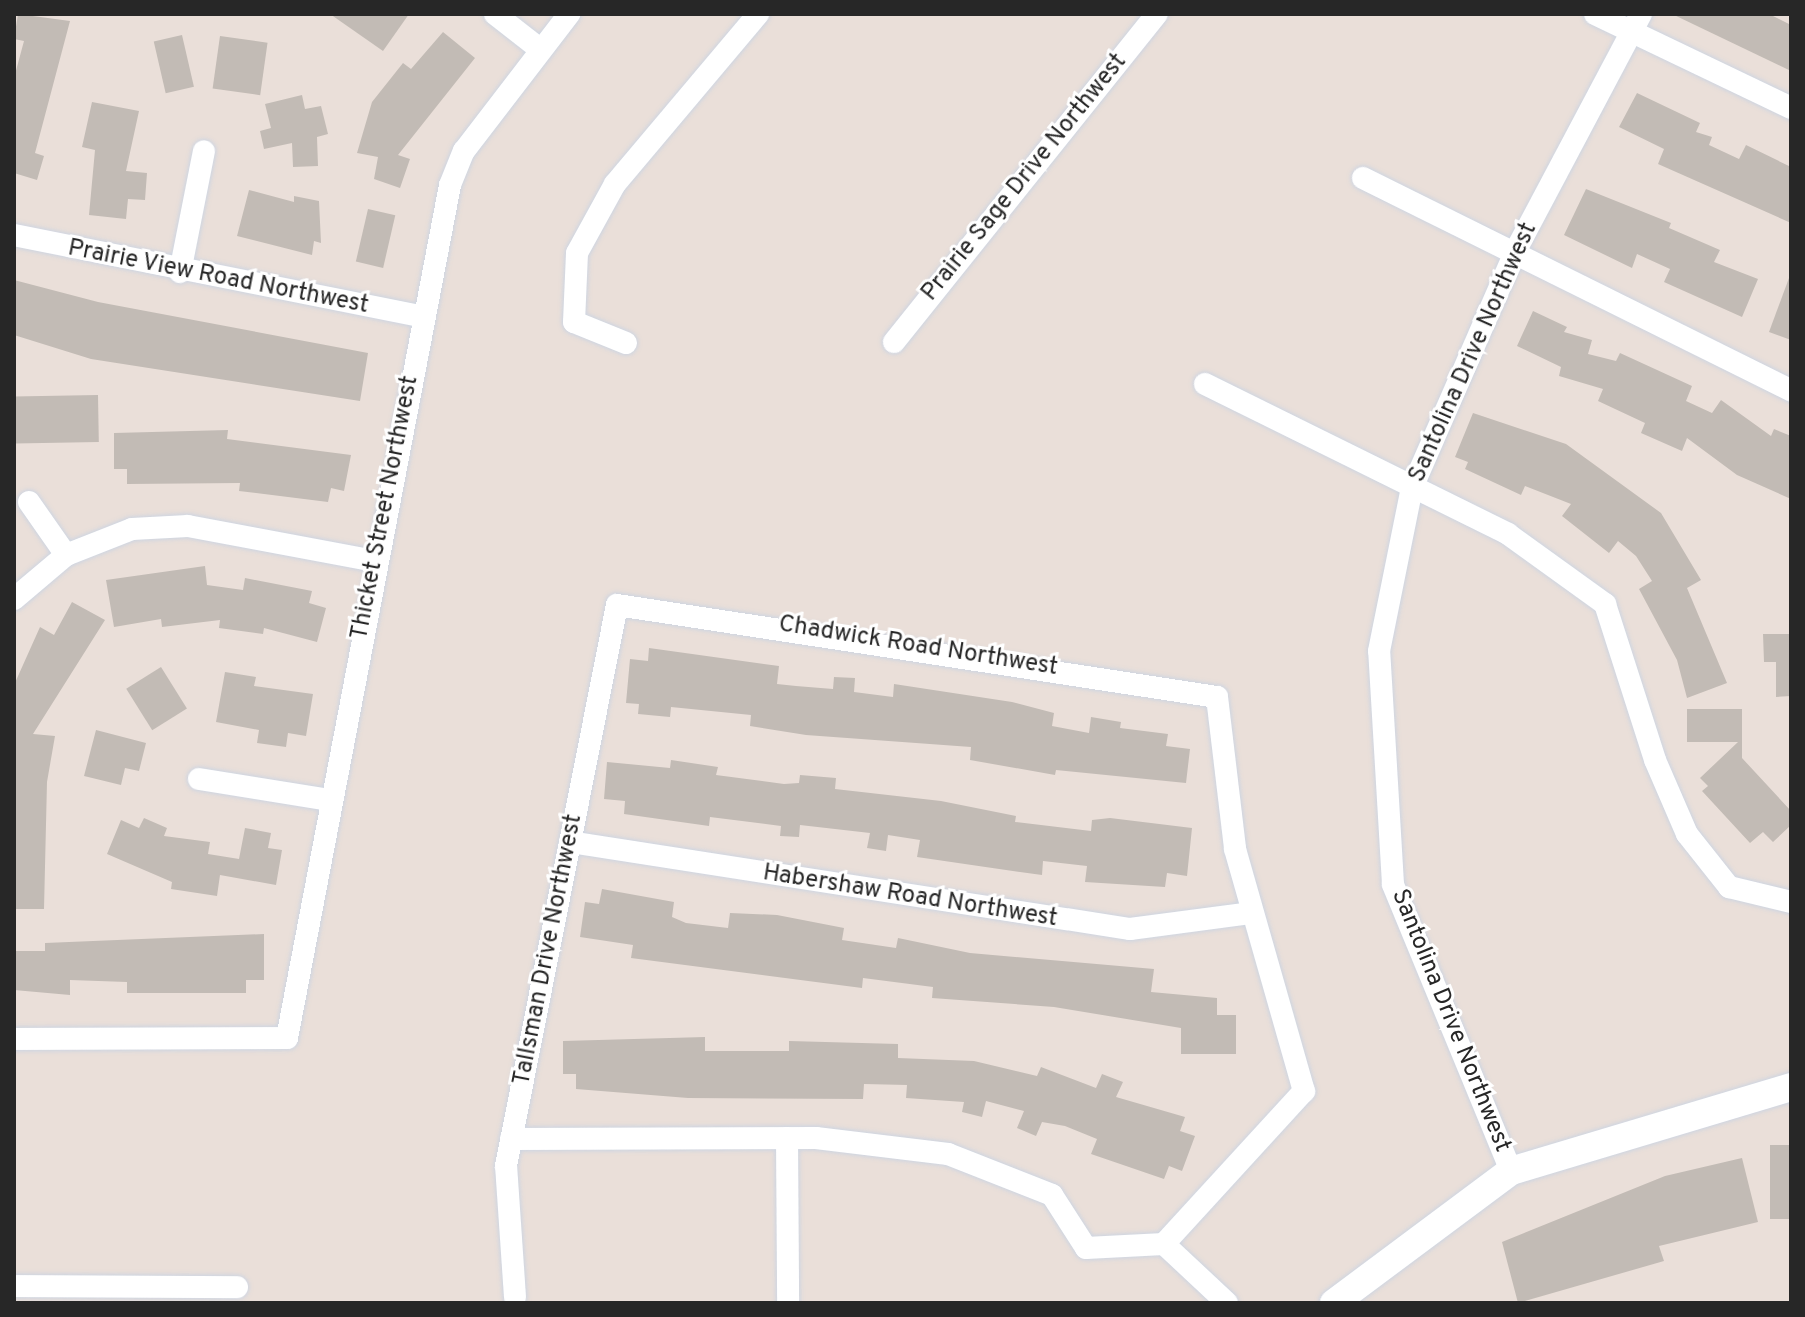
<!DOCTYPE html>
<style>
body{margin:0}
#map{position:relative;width:1805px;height:1317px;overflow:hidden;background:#eadfd9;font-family:Overpass,sans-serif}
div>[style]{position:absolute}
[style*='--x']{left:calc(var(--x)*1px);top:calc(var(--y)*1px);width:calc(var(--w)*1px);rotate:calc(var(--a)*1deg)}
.building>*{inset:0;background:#c2bbb5;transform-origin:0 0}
.roads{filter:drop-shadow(0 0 2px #ced5e1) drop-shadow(0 0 2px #ced5e1)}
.minor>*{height:22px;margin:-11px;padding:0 11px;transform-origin:11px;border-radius:11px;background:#fff}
.tertiary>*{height:28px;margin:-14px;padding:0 14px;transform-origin:14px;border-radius:14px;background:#fff}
span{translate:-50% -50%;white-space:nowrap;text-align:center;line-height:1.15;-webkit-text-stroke:6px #fff;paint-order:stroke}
.street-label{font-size:24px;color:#272727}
.frame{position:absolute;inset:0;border:16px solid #272727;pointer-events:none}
</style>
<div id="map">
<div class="building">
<i style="clip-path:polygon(18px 14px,70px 21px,35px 153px,44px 156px,37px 180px,14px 173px,14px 78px,24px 41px,14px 39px)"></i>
<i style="clip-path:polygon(330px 14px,409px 14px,383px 51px)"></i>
<i style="clip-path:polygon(1672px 14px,1769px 14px,1791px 25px,1791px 71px)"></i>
<i style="clip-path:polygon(443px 32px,475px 58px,398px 155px,410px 159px,400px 188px,374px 179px,378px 157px,357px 153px,372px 102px,403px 63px,411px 69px)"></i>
<i style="left:182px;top:35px;width:53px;height:29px;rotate:77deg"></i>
<i style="left:220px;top:36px;width:48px;height:53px;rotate:8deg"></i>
<i style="clip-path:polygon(1637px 93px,1700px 123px,1696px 132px,1712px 137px,1709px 145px,1739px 159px,1746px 145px,1791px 167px,1791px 223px,1658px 164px,1664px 149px,1619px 127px)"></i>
<i style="clip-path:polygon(302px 95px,305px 109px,321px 106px,328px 134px,317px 137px,318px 166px,293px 167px,292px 143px,264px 149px,260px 131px,271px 128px,265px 104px)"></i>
<i style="clip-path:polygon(92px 102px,139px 111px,126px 171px,147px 173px,145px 200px,128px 199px,126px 219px,89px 215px,95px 150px,82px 147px)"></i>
<i style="clip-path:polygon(1586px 189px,1671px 223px,1669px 228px,1720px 250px,1714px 262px,1758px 279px,1742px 317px,1664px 282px,1670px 269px,1637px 254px,1632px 268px,1564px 235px)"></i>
<i style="clip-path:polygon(249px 190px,294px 202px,294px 196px,319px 201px,321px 243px,314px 241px,312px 255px,237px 236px)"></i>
<i style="left:368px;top:209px;width:28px;height:54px;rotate:13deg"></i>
<i style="clip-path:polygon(1789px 278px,1791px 279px,1791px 340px,1769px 332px)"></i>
<i style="clip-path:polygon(14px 280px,98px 302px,368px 353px,360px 401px,91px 359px,14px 335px)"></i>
<i style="clip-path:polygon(1533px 311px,1567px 327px,1564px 332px,1592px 340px,1588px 354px,1616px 361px,1620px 353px,1692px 386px,1686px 401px,1712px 413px,1721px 400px,1771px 436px,1774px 429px,1791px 436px,1791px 499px,1737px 475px,1687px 438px,1682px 451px,1641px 433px,1645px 423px,1598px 401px,1603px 389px,1559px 376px,1561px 367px,1517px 346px)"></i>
<i style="left:98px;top:395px;width:47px;height:84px;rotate:89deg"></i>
<i style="clip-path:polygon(1473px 413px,1566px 444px,1661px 513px,1701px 580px,1687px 588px,1727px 683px,1687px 698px,1677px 660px,1639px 589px,1652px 581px,1636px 556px,1618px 541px,1609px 553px,1562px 516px,1571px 504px,1525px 486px,1521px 495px,1465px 469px,1468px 462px,1455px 457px)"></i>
<i style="clip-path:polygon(228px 430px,227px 439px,351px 455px,344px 491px,331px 488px,328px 502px,239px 491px,240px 483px,127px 484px,127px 469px,114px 469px,114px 433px)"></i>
<i style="clip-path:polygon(205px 566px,207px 585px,243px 590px,245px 578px,312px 591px,309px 603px,326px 608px,317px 642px,264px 628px,263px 634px,219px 628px,220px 620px,162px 627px,161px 619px,114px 627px,106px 580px)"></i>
<i style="clip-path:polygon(72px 602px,105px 620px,33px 734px,55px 736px,47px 782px,44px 909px,14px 909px,14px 685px,40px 627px,54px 635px)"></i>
<i style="clip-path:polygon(1763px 634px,1791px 634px,1791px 696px,1776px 697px,1776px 662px,1764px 662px)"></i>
<i style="clip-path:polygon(649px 648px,779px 666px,777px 684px,796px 686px,833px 689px,834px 677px,855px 678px,854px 692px,893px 697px,894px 684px,1012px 702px,1054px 713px,1052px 726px,1089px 733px,1091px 717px,1121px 722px,1120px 728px,1168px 734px,1166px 746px,1190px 749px,1186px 783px,1056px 770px,1055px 775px,970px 760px,971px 747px,806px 735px,750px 726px,751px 715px,671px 707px,670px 717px,638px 714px,639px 704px,626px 703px,630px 659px,648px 661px)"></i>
<i style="left:161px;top:667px;width:49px;height:41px;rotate:58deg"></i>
<i style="clip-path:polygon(225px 672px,256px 677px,254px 686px,313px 694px,306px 736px,288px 733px,286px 747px,257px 743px,259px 730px,216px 722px)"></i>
<i style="clip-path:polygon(1687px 709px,1742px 709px,1742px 758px,1791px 811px,1791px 825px,1773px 842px,1763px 832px,1750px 843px,1702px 791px,1708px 786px,1700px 778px,1738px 742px,1687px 742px)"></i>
<i style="clip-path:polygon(96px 730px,146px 743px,139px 771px,125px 768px,121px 785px,84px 776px)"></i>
<i style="clip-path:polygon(671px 760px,718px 767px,716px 775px,784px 784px,799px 783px,800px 775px,836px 778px,835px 789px,941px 801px,1016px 816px,1015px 822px,1091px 831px,1092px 820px,1110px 818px,1192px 828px,1187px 876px,1167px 873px,1165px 887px,1085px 882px,1087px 866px,1043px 861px,1042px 875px,1020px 872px,917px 857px,920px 840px,888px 835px,886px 851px,867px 848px,870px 833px,800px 825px,799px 837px,780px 836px,781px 826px,710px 817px,709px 826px,624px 814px,625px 801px,604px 799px,607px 762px,670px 768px)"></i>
<i style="clip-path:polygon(144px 818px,167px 828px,164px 836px,210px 842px,208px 854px,239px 859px,245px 828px,271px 833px,268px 848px,282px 850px,276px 885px,220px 875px,217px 896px,171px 889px,172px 882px,107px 854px,121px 820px,139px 828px)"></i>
<i style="clip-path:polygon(602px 889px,674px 902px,672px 917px,686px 923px,728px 928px,730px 913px,777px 915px,844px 928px,842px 940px,896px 948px,898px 938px,970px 953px,1154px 969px,1151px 992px,1217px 998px,1217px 1015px,1236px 1015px,1236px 1054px,1181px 1054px,1181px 1028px,1054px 1007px,932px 998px,933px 987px,863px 978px,862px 988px,631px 958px,633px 945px,580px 937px,585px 902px,599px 904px)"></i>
<i style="clip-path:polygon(264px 934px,264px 980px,246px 980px,246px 993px,127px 993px,127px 982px,70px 980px,70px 995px,14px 990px,14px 951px,45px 951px,45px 943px)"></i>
<i style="clip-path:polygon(705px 1037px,705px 1051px,789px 1051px,789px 1041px,898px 1044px,898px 1058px,974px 1061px,1037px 1076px,1041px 1067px,1096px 1088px,1102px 1074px,1123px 1082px,1116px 1097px,1185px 1117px,1180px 1131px,1195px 1136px,1182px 1171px,1169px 1166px,1164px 1179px,1091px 1154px,1097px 1139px,1065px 1126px,1042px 1122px,1036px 1136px,1017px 1128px,1024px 1111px,986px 1101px,982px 1117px,962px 1112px,964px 1102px,906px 1098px,907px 1085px,864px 1084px,863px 1099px,688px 1098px,576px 1089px,576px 1074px,563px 1074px,563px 1041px)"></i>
<i style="left:1791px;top:1145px;width:74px;height:21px;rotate:90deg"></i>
<i style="clip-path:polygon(1742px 1158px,1758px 1222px,1659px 1246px,1664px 1261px,1518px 1303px,1502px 1242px,1665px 1176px)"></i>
</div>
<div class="roads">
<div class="minor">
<i style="--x:495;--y:14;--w:58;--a:38"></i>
<i style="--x:1595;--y:14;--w:217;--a:25.6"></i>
<i style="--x:1363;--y:178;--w:478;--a:26.4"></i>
<i style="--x:14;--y:235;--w:418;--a:11.3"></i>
<i style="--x:180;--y:272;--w:123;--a:-78.8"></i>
<i style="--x:894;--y:342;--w:420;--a:-51.3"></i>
<i style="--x:626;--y:343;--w:56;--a:-158"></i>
<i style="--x:574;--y:322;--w:69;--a:-87.5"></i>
<i style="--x:577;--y:253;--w:79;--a:-61.2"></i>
<i style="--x:615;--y:184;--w:222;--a:-49.9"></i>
<i style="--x:1205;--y:384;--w:338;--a:26.3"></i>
<i style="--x:1508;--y:534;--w:120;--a:35.8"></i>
<i style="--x:1605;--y:604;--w:164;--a:72.2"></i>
<i style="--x:1655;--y:760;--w:81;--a:66.6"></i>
<i style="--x:1687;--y:834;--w:68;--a:51.6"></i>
<i style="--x:1729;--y:887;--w:64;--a:13.6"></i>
<i style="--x:29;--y:502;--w:65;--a:55.1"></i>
<i style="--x:14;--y:599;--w:68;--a:-40.2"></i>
<i style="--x:66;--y:555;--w:71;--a:-21.5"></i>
<i style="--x:132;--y:529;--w:56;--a:-3.1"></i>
<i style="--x:188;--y:526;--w:190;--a:10.6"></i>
<i style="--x:199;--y:779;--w:133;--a:9.1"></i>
<i style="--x:570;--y:842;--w:567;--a:8.83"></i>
<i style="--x:1130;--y:929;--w:123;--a:-7.5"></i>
<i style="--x:14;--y:1039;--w:273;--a:-0.2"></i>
<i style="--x:287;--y:1038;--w:868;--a:-79.18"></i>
<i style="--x:450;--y:185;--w:37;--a:-68"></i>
<i style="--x:464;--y:151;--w:173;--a:-52.5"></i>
<i style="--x:787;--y:1138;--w:163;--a:89.6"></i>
<i style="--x:511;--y:1139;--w:305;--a:-0.2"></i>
<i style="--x:816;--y:1138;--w:133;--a:6.9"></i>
<i style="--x:948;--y:1154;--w:112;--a:21.5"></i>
<i style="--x:1052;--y:1195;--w:63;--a:57.3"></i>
<i style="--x:1086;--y:1248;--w:78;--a:-2.9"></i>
<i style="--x:1164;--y:1244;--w:86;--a:43.1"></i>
<i style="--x:1511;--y:1171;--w:310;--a:-112.4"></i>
<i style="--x:1393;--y:884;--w:233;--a:-93.4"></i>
<i style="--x:1379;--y:651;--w:166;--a:-78.6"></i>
<i style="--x:1412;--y:488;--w:260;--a:-66.4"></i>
<i style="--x:1516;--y:250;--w:267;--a:-62.1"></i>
<i style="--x:14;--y:1286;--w:223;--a:0.3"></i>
<i style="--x:515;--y:1297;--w:131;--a:-93.9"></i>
<i style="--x:506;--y:1166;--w:572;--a:-78.81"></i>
<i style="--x:617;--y:605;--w:607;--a:8.72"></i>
<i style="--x:1217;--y:697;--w:153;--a:83.2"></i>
<i style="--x:1235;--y:849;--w:252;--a:74.1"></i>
<i style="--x:1304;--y:1091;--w:207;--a:132.5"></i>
</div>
<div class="tertiary">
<i style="--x:1334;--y:1303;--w:221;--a:-36.7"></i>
<i style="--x:1511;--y:1171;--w:292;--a:-16.7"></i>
</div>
</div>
<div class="street-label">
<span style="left:1025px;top:178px;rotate:-51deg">Prairie Sage Drive Northwest</span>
<span style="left:218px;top:278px;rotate:11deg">Prairie View Road Northwest</span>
<span style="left:1474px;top:353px;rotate:-66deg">Santolina Drive Northwest</span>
<span style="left:386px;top:508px;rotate:-79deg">Thicket Street Northwest</span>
<span style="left:918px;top:647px;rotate:9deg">Chadwick Road Northwest</span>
<span style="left:910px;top:897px;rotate:9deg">Habershaw Road Northwest</span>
<span style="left:549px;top:950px;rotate:-79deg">Tallsman Drive Northwest</span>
<span style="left:1450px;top:1021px;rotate:68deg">Santolina Drive Northwest</span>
</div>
<div class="frame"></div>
</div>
